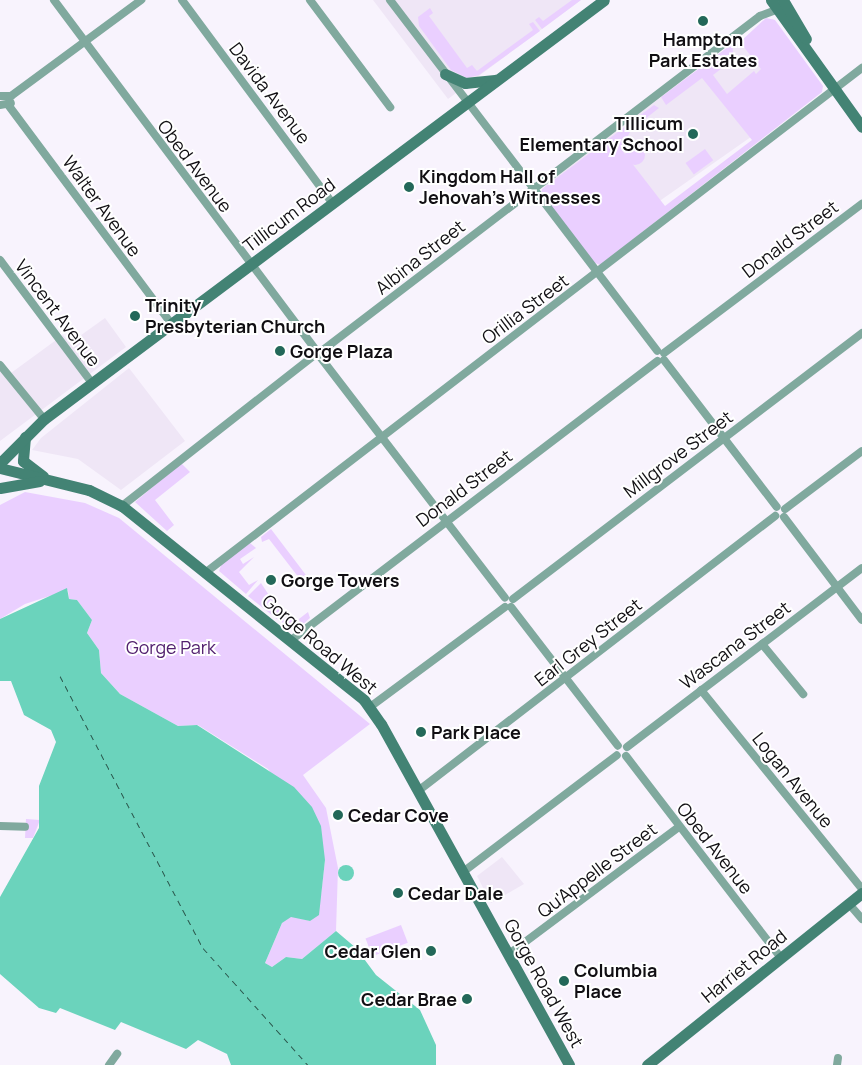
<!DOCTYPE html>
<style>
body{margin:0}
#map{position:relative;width:862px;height:1065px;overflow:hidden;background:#f8f3fd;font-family:Manrope,sans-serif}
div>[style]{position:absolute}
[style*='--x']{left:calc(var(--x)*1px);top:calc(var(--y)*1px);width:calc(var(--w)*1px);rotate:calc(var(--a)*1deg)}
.built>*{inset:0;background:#efe6f6;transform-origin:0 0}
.green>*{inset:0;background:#eacfff;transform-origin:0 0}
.round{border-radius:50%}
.water>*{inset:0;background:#6bd3bc}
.ferry>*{height:1px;margin-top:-0.5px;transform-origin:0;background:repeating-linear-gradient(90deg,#2a584d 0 6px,transparent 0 11px)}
.street>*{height:8px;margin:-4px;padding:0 4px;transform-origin:4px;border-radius:4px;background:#80a99e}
.secondary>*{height:11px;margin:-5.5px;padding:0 5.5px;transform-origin:5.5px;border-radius:5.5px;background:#438374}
.dots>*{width:14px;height:14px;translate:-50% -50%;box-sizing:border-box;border:2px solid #fff;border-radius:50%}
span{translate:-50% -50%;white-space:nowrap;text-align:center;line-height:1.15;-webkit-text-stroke:4px #fff;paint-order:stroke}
.poi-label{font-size:18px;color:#110f13;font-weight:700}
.right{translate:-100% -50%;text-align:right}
.left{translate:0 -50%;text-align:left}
.street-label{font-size:18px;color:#110f13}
.park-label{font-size:18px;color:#52206f}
</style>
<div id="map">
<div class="built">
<i style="clip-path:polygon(373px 0,581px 0,448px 99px)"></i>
<i style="left:773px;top:19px;width:84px;height:283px;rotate:55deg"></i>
<i style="clip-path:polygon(105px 318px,126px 347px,0 441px,0 370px,11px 373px,63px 335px,70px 343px)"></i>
<i style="clip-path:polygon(129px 368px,185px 441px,121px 490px,78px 459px,32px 450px,41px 438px)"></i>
<i style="clip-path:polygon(502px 857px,524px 884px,491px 903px,477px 876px)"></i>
</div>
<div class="green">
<i style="clip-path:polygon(572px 0,581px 0,542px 29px,535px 20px,539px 17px,543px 21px)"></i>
<i style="clip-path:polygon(430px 8px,433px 13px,429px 16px,467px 68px,472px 65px,477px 71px,533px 30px,529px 24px,533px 22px,540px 31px,479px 75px,467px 78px,451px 70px,419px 26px,418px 17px)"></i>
<i style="clip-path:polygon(766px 18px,775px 20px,823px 86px,822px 92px,600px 265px,593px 262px,541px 195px,542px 189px,654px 105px,659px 108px,631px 130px,621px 149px,665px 206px,752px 140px,702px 78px,666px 105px,661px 97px,732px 44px,734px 59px,713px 75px,727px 94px,754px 71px,756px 74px,761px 69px,740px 42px)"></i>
<i class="round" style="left:625px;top:145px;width:20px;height:20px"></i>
<i style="left:705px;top:149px;width:14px;height:24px;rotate:54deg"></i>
<i style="clip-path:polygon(181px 463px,190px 472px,155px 500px,174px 525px,167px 531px,135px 502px)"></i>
<i style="clip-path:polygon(25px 492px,85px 503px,119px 518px,370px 724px,303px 775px,326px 808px,338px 868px,336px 931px,302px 959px,286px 957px,272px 967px,265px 963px,282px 923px,291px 916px,310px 921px,321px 895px,325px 860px,268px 769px,198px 725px,178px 726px,120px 694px,101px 673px,99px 650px,87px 633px,92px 620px,77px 600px,69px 599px,68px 590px,25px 604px,0 619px,0 505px)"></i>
<i style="clip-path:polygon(271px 529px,312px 583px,306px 587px,269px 539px,262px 542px,261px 537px)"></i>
<i style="clip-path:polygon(250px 543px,256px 548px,240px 559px,243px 564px,254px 557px,239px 572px,249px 585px,258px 580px,246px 594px,219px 571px,222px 563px)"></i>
<i style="clip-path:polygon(261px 583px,276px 606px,280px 605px,295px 622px,308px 612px,310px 618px,295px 631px,288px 628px,248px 596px)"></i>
<i style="clip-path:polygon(26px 819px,40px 820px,33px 838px,25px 838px)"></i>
<i style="left:401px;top:925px;width:19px;height:38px;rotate:69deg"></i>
</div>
<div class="water">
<i style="clip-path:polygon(67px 588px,69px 599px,77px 600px,92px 620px,87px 633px,99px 650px,101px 673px,120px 694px,178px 726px,197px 725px,294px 787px,312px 807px,321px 826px,325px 860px,319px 915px,310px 921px,291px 917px,282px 923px,265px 963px,272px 967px,286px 957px,302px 959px,336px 931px,356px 948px,376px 975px,420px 1010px,436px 1045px,436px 1065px,231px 1065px,227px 1054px,198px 1040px,186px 1049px,121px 1022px,115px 1030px,60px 1008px,56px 1013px,39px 1008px,0 974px,0 897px,39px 828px,39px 786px,56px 742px,51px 730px,24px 715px,11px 681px,0 681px,0 619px)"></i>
<i class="round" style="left:338px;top:865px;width:16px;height:16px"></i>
</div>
<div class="ferry">
<i style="--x:60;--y:676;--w:307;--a:62.3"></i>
<i style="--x:203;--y:948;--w:157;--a:48.1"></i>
</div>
<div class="street">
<i style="--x:54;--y:0;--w:434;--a:53.2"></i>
<i style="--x:182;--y:0;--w:254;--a:53.5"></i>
<i style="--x:310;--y:0;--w:134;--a:53.2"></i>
<i style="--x:390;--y:0;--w:441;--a:52.7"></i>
<i style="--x:0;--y:96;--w:11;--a:0"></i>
<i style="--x:11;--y:96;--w:162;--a:-36.4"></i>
<i style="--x:0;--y:105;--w:11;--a:-10"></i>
<i style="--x:9;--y:106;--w:273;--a:53.3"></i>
<i style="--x:0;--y:260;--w:154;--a:53.2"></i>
<i style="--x:323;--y:350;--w:550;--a:-37.39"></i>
<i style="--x:760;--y:16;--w:17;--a:-21"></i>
<i style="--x:664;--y:353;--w:248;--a:-37"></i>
<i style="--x:321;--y:358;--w:302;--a:52.5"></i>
<i style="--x:664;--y:360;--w:185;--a:52.5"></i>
<i style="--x:0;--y:365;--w:70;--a:50.8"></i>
<i style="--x:122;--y:506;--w:241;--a:-38.1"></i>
<i style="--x:785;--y:509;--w:96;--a:-37"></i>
<i style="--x:784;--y:517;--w:129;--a:52.9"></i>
<i style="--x:205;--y:573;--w:829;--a:-37.55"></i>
<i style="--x:513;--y:599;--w:439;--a:-37.3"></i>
<i style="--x:511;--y:607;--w:175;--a:52.4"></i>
<i style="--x:290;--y:641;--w:462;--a:-37.3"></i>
<i style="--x:762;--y:644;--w:65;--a:50.6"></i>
<i style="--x:701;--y:690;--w:256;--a:51"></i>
<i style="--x:370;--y:707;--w:168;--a:-36.5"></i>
<i style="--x:627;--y:747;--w:295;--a:-37.3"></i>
<i style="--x:626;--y:756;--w:255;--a:52.5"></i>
<i style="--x:418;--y:791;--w:451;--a:-37.6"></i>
<i style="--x:0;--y:826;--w:25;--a:2"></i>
<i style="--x:463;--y:872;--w:193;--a:-37.2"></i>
<i style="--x:849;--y:904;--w:20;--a:49"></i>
<i style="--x:509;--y:954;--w:212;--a:-36.8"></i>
<i style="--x:109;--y:1065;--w:14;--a:-54"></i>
<i style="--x:837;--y:1065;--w:7;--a:-82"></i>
</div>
<div class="secondary">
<i style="--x:771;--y:0;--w:156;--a:54.4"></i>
<i style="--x:783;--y:0;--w:45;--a:59.5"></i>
<i style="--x:445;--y:74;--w:22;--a:24"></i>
<i style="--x:465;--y:83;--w:30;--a:-6"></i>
<i style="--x:25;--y:437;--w:24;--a:95"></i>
<i style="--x:23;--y:461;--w:25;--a:37"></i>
<i style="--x:0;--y:463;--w:62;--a:-45"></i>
<i style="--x:44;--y:419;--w:699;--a:-36.8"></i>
<i style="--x:0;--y:468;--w:92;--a:13.9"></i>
<i style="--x:89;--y:490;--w:37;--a:26"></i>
<i style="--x:122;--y:506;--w:310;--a:38.7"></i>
<i style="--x:364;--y:700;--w:29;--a:55"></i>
<i style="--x:381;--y:724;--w:389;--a:61.1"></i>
<i style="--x:0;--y:488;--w:40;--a:-10"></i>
<i style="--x:647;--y:1065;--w:275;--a:-38.7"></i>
</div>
<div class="dots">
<i style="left:703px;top:21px;background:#236859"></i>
<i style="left:693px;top:134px;background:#236859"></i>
<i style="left:409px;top:187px;background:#236859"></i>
<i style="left:135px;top:316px;background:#236859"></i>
<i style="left:280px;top:351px;background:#236859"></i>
<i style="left:271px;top:580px;background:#236859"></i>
<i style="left:421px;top:732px;background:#236859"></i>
<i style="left:338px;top:815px;background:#236859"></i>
<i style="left:398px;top:893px;background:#236859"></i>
<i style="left:431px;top:951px;background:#236859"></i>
<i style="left:564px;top:981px;background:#236859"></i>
<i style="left:467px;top:999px;background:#236859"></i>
</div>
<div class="poi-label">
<span style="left:703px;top:50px">Hampton<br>Park Estates</span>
<span class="right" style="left:683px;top:134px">Tillicum<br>Elementary School</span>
<span class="left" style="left:419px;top:187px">Kingdom Hall of<br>Jehovah's Witnesses</span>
<span class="left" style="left:145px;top:316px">Trinity<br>Presbyterian Church</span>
<span class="left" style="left:290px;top:351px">Gorge Plaza</span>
<span class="left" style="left:281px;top:580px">Gorge Towers</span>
<span class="left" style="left:431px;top:732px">Park Place</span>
<span class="left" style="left:348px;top:815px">Cedar Cove</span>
<span class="left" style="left:408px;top:893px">Cedar Dale</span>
<span class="right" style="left:421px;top:951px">Cedar Glen</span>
<span class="left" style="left:574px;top:981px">Columbia<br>Place</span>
<span class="right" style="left:457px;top:999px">Cedar Brae</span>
</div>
<div class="street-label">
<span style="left:270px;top:93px;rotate:53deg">Davida Avenue</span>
<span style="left:195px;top:166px;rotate:53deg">Obed Avenue</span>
<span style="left:102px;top:206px;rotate:54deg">Walter Avenue</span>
<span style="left:289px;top:215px;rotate:-37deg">Tillicum Road</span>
<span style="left:790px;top:239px;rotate:-37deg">Donald Street</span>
<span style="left:420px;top:257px;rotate:-38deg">Albina Street</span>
<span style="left:525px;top:309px;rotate:-37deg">Orillia Street</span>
<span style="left:58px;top:313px;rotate:53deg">Vincent Avenue</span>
<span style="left:678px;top:454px;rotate:-37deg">Millgrove Street</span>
<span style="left:464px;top:488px;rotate:-37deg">Donald Street</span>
<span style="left:588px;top:642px;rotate:-38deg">Earl Grey Street</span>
<span style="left:320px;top:644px;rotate:40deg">Gorge Road West</span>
<span style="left:735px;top:645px;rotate:-37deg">Wascana Street</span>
<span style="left:793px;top:780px;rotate:51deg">Logan Avenue</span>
<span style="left:715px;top:848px;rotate:52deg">Obed Avenue</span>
<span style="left:597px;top:870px;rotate:-37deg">Qu'Appelle Street</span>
<span style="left:744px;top:966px;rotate:-39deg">Harriet Road</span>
<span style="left:544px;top:983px;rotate:61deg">Gorge Road West</span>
</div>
<div class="park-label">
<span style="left:171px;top:647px">Gorge Park</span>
</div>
</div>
